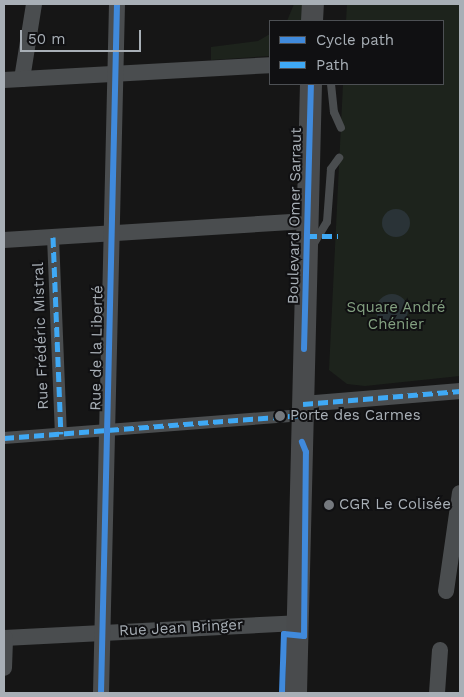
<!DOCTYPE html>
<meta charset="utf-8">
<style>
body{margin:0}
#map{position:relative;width:464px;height:697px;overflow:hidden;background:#161616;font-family:"Work Sans",sans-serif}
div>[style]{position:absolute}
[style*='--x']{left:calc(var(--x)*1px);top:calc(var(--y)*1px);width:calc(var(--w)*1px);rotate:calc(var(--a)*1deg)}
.green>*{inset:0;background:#1d231c}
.water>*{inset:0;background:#2a3337}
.round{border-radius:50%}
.service>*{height:8px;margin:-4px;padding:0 4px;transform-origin:4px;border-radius:4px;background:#4a4d4f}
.pedestrian>*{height:12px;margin:-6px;padding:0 6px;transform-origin:6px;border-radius:6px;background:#4a4d4f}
.minor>*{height:16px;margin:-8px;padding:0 8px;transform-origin:8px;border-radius:8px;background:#4a4d4f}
.secondary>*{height:22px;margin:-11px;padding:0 11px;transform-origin:11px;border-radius:11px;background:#494b4d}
.quiet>*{height:5px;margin-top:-2.5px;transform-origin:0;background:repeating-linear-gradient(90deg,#3fa9f5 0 10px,transparent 0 15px)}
.cycleway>*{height:6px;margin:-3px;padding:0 3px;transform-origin:3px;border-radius:3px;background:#408adc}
.dots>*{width:14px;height:14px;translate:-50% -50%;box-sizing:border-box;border:2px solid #101012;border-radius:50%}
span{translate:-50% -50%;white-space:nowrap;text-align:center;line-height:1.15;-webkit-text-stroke:4px #101012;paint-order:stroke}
.street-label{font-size:15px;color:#a8afb6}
.park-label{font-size:15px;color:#83a080}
.poi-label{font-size:15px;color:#a8afb6}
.left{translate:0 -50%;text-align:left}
.frame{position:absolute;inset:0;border:5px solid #a8afb6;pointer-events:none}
.legend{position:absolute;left:269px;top:20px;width:175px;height:65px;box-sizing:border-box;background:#101012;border:1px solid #4d5054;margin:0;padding:6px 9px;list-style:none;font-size:15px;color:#a8afb6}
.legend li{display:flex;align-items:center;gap:10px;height:25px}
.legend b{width:25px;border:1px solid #4d5054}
.scale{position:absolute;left:20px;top:30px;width:121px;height:22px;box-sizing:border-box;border:2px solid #a8afb6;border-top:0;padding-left:6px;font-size:15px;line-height:18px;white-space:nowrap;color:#a8afb6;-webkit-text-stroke:4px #101012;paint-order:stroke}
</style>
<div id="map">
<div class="green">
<i style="clip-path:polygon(294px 4px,302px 4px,302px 21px,287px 21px)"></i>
<i style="clip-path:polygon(347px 4px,460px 4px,460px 376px,365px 386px,347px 384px,329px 370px,343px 84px,443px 84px,443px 21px,346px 21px)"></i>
<i style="clip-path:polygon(270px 34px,270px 56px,211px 60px,211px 47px,258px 41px)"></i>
</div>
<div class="water">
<i class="round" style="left:382px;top:209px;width:28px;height:28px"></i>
<i class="round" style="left:376px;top:294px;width:32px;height:32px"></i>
</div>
<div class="service">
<i style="--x:331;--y:84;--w:28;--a:84"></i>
<i style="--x:334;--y:112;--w:17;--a:66"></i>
<i style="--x:313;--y:245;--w:27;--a:-59"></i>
<i style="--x:327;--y:222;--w:53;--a:-85.7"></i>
<i style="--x:331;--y:169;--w:14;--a:-54"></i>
</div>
<div class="pedestrian">
<i style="--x:53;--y:237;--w:197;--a:87.7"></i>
<i style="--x:4;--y:438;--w:300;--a:-4.4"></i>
</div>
<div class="minor">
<i style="--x:22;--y:79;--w:76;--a:-80.9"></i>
<i style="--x:4;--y:80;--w:266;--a:-3.2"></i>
<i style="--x:4;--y:240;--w:304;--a:-3.6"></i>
<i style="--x:303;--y:404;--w:158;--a:-4.7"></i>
<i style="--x:446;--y:591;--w:99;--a:-81.9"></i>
<i style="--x:4;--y:638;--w:294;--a:-2.9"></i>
<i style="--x:4;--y:668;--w:30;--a:-88"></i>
<i style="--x:101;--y:693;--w:689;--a:-88.67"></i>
<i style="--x:437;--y:693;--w:43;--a:-86"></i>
</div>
<div class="secondary">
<i style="--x:312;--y:21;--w:17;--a:-87"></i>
<i style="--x:296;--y:693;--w:609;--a:-88.59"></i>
</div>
<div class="quiet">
<i style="--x:307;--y:236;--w:31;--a:0"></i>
<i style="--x:53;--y:237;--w:197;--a:87.7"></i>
<i style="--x:303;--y:404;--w:158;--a:-4.7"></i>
<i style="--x:4;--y:438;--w:300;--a:-4.4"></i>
</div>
<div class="cycleway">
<i style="--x:304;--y:349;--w:265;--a:-88.5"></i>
<i style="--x:101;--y:693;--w:689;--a:-88.67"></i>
<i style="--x:282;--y:693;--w:59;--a:-88.1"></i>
<i style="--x:284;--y:634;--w:20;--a:6"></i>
<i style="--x:304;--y:636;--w:184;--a:-89.4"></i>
<i style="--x:306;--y:452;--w:11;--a:-112"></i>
</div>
<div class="dots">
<i style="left:280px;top:416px;background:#75797e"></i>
<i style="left:329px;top:505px;background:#75797e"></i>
</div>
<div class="street-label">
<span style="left:295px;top:216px;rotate:-89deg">Boulevard Omer Sarraut</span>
<span style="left:41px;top:336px;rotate:-92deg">Rue Frédéric Mistral</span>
<span style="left:97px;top:348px;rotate:-89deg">Rue de la Liberté</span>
<span style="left:181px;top:628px;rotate:-3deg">Rue Jean Bringer</span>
</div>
<div class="park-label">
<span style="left:396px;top:316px">Square André<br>Chénier</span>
</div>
<div class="poi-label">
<span class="left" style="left:290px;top:416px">Porte des Carmes</span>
<span class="left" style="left:339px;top:505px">CGR Le Colisée</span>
</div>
<div class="frame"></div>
<ul class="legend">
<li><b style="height:6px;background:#408adc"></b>Cycle path</li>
<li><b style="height:6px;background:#3fa9f5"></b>Path</li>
</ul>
<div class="scale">50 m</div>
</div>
